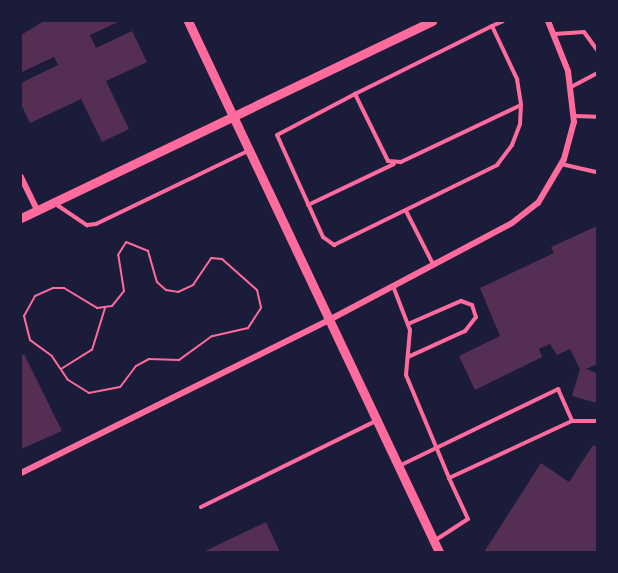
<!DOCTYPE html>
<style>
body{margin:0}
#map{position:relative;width:618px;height:573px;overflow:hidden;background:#1b1b3a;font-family:"DM Sans",sans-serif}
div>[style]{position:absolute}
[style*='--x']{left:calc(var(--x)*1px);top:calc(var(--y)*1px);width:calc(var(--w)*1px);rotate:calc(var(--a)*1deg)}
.building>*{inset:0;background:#542f53}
.path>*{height:2px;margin:-1px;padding:0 1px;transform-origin:1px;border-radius:1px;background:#ff6b9d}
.service>*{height:4px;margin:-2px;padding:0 2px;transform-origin:2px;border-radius:2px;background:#ff6b9d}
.minor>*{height:6px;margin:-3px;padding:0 3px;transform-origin:3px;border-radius:3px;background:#ff6b9d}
.tertiary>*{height:9px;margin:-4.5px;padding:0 4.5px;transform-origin:4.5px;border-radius:4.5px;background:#ff6b9d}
span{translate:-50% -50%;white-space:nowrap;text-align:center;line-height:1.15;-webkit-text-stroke:4.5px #1b1b3a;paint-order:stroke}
.frame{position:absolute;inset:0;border:22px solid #1b1b3a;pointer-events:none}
</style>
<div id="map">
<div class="building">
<i style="clip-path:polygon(44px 21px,120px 21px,90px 35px,96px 48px,132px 31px,147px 62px,106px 81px,129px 129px,102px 142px,81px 99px,30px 123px,21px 104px,21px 83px,58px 65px,54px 57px,22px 72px,21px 35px)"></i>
<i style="clip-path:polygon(597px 226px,597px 364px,586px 369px,597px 373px,597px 403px,572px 396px,580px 369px,570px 349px,557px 355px,550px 344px,539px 349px,542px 357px,475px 390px,459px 356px,500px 336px,480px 288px,554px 253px,551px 247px)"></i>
<i style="clip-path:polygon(24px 354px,62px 431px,21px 449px,21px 356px)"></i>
<i style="clip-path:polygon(593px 445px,597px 447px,597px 552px,484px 552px,541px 463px,569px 482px)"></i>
<i style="clip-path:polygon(266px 522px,280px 552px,203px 552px)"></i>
</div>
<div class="path">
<i style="--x:126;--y:242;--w:24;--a:22"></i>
<i style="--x:148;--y:251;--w:32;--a:74"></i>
<i style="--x:157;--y:282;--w:12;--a:42"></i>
<i style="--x:166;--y:290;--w:12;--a:9"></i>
<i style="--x:178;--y:292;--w:17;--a:-25"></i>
<i style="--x:193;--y:285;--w:32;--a:-56"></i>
<i style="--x:211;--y:258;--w:11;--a:5"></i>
<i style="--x:222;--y:259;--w:47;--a:41.5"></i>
<i style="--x:257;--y:290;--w:18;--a:77"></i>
<i style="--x:261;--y:308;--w:24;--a:123"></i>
<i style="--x:248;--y:328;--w:37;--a:167"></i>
<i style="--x:212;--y:336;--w:41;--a:144"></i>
<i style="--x:179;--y:360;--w:30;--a:-178"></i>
<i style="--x:149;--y:359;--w:15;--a:152"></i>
<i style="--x:136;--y:366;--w:26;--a:127"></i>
<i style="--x:120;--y:387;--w:32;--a:169"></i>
<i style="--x:89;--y:393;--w:25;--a:-148"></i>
<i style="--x:68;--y:380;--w:29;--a:-124"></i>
<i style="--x:52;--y:356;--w:27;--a:-144"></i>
<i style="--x:30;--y:340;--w:25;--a:-104"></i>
<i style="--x:24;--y:316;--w:23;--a:-61"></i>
<i style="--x:35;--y:296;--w:20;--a:-24"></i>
<i style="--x:53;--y:288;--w:11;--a:0"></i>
<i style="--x:64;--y:288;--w:39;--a:31"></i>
<i style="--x:97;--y:308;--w:15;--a:-8"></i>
<i style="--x:112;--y:306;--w:19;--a:-51"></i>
<i style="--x:124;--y:291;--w:36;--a:-99"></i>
<i style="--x:118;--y:255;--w:15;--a:-58"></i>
<i style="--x:61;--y:369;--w:36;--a:-32"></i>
<i style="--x:92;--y:350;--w:44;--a:-72.8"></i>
</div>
<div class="service">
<i style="--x:492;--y:26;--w:59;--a:64.7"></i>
<i style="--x:517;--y:79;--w:26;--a:81"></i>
<i style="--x:521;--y:105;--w:133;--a:154.6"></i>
<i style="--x:401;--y:162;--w:13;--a:-176"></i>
<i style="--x:388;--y:161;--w:75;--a:-116.2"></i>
<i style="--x:355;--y:94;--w:153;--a:-26.4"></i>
<i style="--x:492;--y:26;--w:12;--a:-24"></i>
<i style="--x:554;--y:34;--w:30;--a:-4"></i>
<i style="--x:584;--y:32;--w:22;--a:54"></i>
<i style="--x:571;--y:87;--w:30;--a:-28"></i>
<i style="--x:355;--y:94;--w:88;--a:152.3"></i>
<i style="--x:277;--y:135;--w:112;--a:65.7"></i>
<i style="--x:323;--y:237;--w:14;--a:36"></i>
<i style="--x:334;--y:245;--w:182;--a:-26.1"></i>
<i style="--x:497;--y:165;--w:25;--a:-53"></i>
<i style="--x:512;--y:145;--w:22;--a:-69"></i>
<i style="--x:520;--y:124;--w:19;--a:-87"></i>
<i style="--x:574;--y:116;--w:23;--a:2"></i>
<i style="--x:561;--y:164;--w:37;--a:13"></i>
<i style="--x:54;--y:203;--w:40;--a:34"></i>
<i style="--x:87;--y:225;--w:9;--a:-6"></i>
<i style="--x:96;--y:224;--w:169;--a:-25.7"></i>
<i style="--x:308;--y:205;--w:95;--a:-25.5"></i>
<i style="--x:406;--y:211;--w:59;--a:63"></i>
<i style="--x:393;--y:286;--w:47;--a:68.9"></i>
<i style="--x:410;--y:330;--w:45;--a:95.1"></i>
<i style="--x:406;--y:375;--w:112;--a:67.3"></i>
<i style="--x:449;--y:478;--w:136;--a:-24.9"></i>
<i style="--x:408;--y:324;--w:58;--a:-23.5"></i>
<i style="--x:461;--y:301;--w:12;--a:20"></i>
<i style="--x:472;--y:305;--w:13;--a:72"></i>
<i style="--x:476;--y:317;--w:18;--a:128"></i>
<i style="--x:465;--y:331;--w:63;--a:155.5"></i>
<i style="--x:399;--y:466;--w:177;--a:-25.8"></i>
<i style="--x:558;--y:389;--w:35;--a:66"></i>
<i style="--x:572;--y:421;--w:25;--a:0"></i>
<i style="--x:201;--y:507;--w:195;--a:-26.2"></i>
<i style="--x:434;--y:541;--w:40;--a:-32.9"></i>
<i style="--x:468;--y:519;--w:45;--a:-114.9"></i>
</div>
<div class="minor">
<i style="--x:21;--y:177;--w:37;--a:64"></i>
<i style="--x:21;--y:473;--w:344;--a:-26.4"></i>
<i style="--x:329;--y:320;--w:207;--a:-27.9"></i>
<i style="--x:512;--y:223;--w:33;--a:-38"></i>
<i style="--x:538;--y:203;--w:51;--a:-59.4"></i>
<i style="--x:564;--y:159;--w:38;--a:-75"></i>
<i style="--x:574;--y:122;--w:51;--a:-96.7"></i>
<i style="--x:568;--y:71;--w:54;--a:-111.8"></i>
</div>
<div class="tertiary">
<i style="--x:188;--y:21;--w:587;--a:64.7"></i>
<i style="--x:21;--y:218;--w:456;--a:-25.6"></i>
</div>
<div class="frame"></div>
</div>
